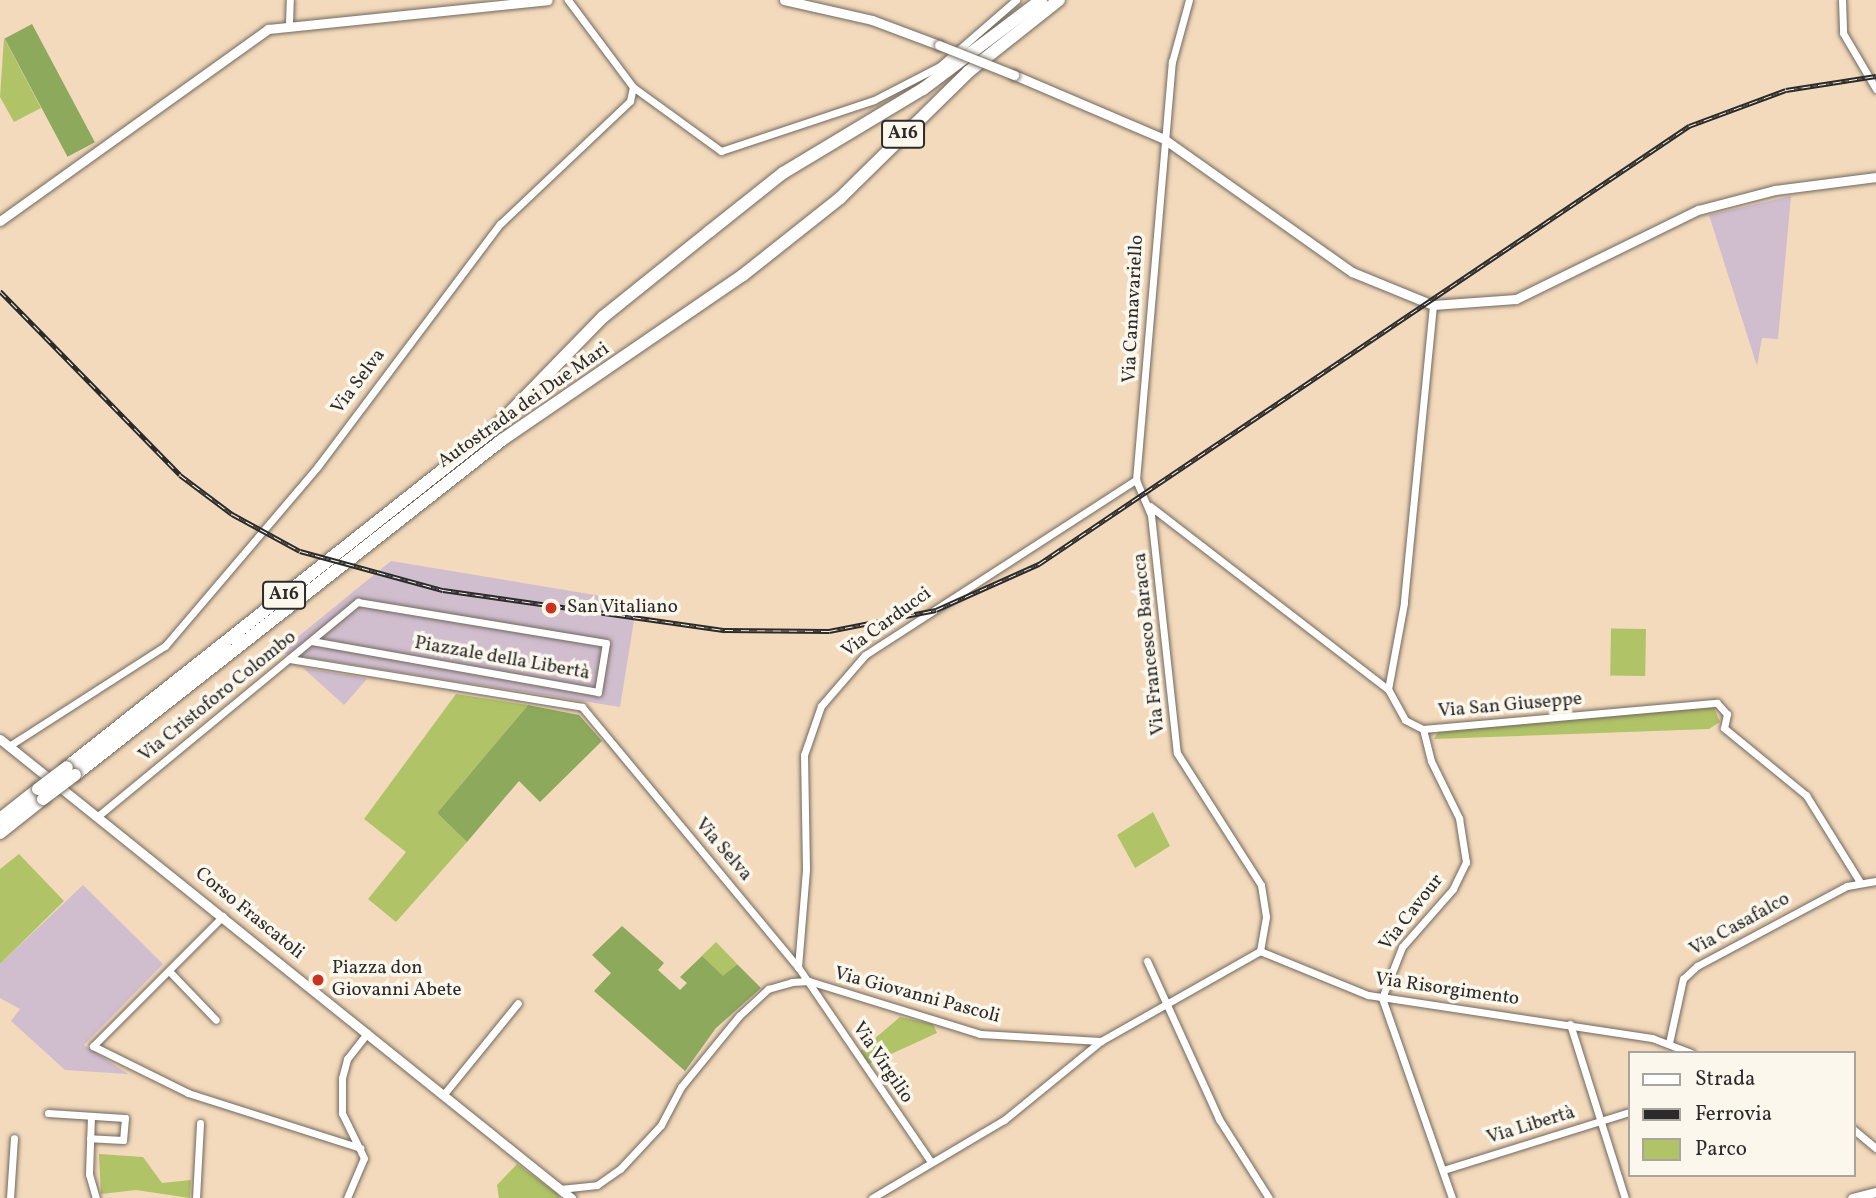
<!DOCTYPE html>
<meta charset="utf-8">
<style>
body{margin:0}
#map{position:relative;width:1876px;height:1198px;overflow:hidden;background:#f4dabc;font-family:Vollkorn,serif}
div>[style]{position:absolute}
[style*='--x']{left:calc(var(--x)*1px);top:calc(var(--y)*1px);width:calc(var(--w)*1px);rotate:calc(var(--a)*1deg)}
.industrial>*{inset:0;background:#d0bdce}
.green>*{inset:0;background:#b1c367;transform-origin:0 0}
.forest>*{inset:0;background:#8ca95c;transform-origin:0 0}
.roads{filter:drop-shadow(0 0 2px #71685e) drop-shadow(0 0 2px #71685e)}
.minor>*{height:7px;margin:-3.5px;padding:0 3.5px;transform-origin:3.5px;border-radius:3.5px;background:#fff}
.tertiary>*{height:9px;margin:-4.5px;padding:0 4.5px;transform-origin:4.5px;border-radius:4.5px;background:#fff}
.motorway>*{height:12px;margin:-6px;padding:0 6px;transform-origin:6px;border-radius:6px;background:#fff}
.rail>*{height:5px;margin-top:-2.5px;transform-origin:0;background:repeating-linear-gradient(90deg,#fbf7ec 0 8px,#2b2b2b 0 16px);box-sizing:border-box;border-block:2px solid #2b2b2b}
.bridges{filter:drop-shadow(0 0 2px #71685e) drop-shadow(0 0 2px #71685e)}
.tertiary-bridge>*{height:9px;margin:-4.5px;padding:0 4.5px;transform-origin:4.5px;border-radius:4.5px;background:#fff}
.motorway-bridge>*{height:12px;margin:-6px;padding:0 6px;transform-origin:6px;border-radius:6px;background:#fff}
.dots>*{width:19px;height:19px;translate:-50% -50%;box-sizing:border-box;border:4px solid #fbf7ec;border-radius:50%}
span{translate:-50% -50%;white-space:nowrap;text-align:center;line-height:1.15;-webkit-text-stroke:7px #fbf7ec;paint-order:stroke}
.shield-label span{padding:2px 5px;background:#fbf7ec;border:2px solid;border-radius:5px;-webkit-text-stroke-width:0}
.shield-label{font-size:18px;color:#2b2b2b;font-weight:700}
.street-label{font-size:19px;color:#2b2b2b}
.poi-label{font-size:19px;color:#2b2b2b}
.left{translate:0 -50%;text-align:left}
.legend{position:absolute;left:1628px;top:1051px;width:228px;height:126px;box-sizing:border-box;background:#fbf7ec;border:2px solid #a8a59f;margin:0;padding:9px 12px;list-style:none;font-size:21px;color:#2b2b2b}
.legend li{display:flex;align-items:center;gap:14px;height:35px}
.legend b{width:35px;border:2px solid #a8a59f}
</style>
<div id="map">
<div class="industrial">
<i style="clip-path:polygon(1791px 196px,1778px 339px,1762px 338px,1757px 366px,1709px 215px)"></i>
<i style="clip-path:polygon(391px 561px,637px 602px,620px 707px,278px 653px)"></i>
<i style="clip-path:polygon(303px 668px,354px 676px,367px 679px,344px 705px)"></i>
<i style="clip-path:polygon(83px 885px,163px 964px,84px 1045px,128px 1074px,65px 1070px,11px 1021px,20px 1009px,0 998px,0 964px)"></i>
</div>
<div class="green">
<i style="clip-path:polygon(4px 38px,41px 108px,14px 122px,0 97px)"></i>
<i style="left:1646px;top:629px;width:47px;height:35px;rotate:91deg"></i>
<i style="clip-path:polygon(456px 694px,528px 705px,437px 813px,467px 842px,396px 922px,368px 899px,406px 852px,364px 819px)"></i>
<i style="clip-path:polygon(1713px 705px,1720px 722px,1709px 729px,1434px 739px,1438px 732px)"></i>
<i style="clip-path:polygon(1153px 812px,1170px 846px,1135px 868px,1117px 835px)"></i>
<i style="clip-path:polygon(19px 854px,64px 901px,0 964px,0 869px)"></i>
<i style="left:716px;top:942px;width:30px;height:20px;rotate:46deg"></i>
<i style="clip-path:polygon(900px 1017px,933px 1024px,937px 1033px,867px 1065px,860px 1051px)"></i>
<i style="clip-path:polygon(99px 1154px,143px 1157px,162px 1183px,191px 1180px,190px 1198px,136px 1190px,101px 1194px)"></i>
<i style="clip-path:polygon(517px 1164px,558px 1194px,560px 1198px,499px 1198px,497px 1185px)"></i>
</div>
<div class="forest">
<i style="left:32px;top:24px;width:134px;height:31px;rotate:62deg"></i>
<i style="clip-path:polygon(528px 705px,579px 715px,602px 741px,540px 802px,519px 781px,467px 842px,437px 813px)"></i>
<i style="clip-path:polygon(622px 926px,664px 963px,658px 970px,680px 990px,687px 983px,680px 977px,702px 956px,723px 976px,737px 964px,761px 988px,716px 1028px,685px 1071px,594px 991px,611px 973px,592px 955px)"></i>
</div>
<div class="roads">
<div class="minor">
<i style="--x:1842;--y:0;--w:33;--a:88"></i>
<i style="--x:1843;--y:33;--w:65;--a:59.5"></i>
<i style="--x:289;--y:23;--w:23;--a:-88"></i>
<i style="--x:633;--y:87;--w:109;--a:36"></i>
<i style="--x:721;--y:151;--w:161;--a:-18.4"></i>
<i style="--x:874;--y:100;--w:74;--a:-27.3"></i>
<i style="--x:940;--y:66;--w:101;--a:-41"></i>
<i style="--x:1433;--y:305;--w:299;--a:95.6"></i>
<i style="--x:1404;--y:603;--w:87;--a:100.5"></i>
<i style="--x:1388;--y:689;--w:35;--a:61"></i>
<i style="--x:1405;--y:720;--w:20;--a:27"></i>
<i style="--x:1423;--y:729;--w:295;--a:-5.1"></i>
<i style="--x:1717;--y:703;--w:15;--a:48"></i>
<i style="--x:1727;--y:714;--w:14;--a:102"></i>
<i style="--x:1724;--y:728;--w:106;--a:39.3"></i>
<i style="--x:1806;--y:795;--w:102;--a:58.2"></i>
<i style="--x:1136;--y:480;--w:38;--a:67"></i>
<i style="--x:1151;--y:515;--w:239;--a:83.8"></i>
<i style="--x:1177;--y:753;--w:156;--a:57.5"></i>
<i style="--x:1261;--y:885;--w:32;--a:81"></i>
<i style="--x:1266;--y:917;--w:35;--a:100"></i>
<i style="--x:1136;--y:480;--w:420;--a:-85.1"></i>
<i style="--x:1172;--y:62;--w:64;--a:-74.7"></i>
<i style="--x:1150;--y:506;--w:300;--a:37.6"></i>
<i style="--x:290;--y:659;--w:296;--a:9.3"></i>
<i style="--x:582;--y:707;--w:338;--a:50.3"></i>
<i style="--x:798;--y:967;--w:236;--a:55.7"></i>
<i style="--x:1423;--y:729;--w:33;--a:76"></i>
<i style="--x:1431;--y:761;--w:64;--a:63.8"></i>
<i style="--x:1459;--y:818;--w:45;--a:81"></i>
<i style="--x:1466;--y:862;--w:30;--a:116"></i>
<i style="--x:1453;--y:889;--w:77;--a:131.3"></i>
<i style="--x:1402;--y:947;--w:55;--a:111.4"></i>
<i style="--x:1382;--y:998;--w:212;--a:70.7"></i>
<i style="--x:9;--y:746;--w:185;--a:-32.7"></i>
<i style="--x:165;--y:646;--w:236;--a:-49.6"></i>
<i style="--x:318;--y:466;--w:303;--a:-53.1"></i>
<i style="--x:500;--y:224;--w:179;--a:-43.4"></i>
<i style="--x:630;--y:101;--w:14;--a:-78"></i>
<i style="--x:633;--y:87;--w:109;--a:-126.8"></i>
<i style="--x:98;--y:816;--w:337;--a:-39.5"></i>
<i style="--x:358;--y:602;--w:251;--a:9.4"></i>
<i style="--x:606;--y:643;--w:50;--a:99.3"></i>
<i style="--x:598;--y:692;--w:291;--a:-169.9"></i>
<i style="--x:223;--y:916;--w:184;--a:135"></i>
<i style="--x:93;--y:1046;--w:106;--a:26.3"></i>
<i style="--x:188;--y:1093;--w:181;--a:17.7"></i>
<i style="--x:1147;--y:961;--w:174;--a:65.5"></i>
<i style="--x:1219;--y:1119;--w:93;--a:57.7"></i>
<i style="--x:798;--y:967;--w:98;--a:-85.3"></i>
<i style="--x:806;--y:869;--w:114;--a:-91"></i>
<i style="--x:804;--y:755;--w:52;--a:-70.9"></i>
<i style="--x:821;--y:706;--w:67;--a:-49.2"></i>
<i style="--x:865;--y:655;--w:323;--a:-32.9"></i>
<i style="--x:170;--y:972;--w:66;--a:46.2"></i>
<i style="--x:1570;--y:1024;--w:182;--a:72.5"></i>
<i style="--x:1669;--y:1043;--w:66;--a:-77.7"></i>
<i style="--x:1683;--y:979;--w:19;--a:-43"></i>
<i style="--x:1697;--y:966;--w:170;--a:-28.1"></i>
<i style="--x:1847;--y:886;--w:29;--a:-10"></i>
<i style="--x:444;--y:1094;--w:117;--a:-50.9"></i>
<i style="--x:48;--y:1113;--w:77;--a:3.7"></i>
<i style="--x:125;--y:1118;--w:22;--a:95"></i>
<i style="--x:123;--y:1140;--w:33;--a:-177"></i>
<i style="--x:91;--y:1116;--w:58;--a:92"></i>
<i style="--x:89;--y:1174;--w:25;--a:74"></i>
<i style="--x:1853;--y:1129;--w:30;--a:40"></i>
<i style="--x:1443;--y:1170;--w:195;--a:-17.3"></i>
<i style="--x:560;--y:1189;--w:37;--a:-6"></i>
<i style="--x:597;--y:1185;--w:28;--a:-35"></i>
<i style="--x:620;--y:1169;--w:60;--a:-47"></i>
<i style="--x:661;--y:1125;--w:43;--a:-62.2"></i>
<i style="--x:681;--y:1087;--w:92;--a:-50.8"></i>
<i style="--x:739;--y:1016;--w:40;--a:-43"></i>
<i style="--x:768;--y:989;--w:25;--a:-16"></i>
<i style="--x:792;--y:982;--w:17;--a:-3"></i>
<i style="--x:809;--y:981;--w:179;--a:17.2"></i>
<i style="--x:980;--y:1034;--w:121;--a:3.3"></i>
<i style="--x:1101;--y:1041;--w:183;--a:-29.5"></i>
<i style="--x:1260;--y:951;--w:117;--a:22.2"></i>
<i style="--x:1368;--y:995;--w:287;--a:8.6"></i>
<i style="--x:1652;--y:1038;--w:42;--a:21"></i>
<i style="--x:10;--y:1198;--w:60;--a:-86.2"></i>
<i style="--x:196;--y:1198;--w:75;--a:-86.9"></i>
<i style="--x:347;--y:1198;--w:43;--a:-67"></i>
<i style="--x:364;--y:1158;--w:50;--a:-116.1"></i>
<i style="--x:342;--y:1113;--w:35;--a:-90"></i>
<i style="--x:342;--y:1078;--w:20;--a:-75"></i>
<i style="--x:347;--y:1059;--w:33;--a:-52"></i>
<i style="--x:872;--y:1198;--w:153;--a:-30.6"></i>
<i style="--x:1004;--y:1120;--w:125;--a:-39.2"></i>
</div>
<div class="tertiary">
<i style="--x:784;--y:0;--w:90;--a:12.8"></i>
<i style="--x:872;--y:20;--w:72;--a:20.5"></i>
<i style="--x:1014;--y:75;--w:163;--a:23.1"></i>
<i style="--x:1164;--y:139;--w:230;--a:35.3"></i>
<i style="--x:1352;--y:272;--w:87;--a:22.2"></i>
<i style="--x:1433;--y:305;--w:83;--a:-4.1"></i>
<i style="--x:1516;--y:299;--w:203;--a:-26.1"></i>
<i style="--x:1698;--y:210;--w:80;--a:-14.6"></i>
<i style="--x:1775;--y:190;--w:102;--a:-7.3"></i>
<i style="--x:0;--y:221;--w:330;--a:-35.6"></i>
<i style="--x:268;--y:29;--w:281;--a:-5.9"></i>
<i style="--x:0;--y:739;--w:733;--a:38.79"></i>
<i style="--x:1852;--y:1198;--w:25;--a:-14"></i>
</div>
<div class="motorway">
<i style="--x:67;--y:767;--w:543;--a:-38.35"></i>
<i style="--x:493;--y:430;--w:158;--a:-45.8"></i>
<i style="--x:603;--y:317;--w:137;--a:-38.8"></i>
<i style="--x:710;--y:231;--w:93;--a:-38.5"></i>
<i style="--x:783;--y:173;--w:163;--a:-31"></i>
<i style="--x:923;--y:89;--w:148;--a:-37"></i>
<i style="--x:75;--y:775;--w:543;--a:-38.12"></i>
<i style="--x:502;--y:440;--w:292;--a:-34.4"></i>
<i style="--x:743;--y:275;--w:124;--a:-38.4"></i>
<i style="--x:840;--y:198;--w:180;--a:-44.5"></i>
<i style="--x:968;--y:72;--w:116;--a:-38.4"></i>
<i style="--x:0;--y:819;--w:48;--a:-38.3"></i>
<i style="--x:0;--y:833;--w:55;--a:-38.3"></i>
</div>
</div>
<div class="rail">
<i style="--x:0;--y:291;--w:257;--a:45.6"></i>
<i style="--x:180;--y:475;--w:65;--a:36.9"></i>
<i style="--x:232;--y:514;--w:77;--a:28.6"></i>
<i style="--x:300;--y:551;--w:148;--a:15.3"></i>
<i style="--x:443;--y:590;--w:285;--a:8.1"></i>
<i style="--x:725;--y:630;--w:104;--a:0.6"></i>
<i style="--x:829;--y:631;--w:109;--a:-11.1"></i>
<i style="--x:936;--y:610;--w:113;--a:-24.1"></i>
<i style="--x:1039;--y:564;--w:784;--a:-33.97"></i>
<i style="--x:1689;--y:126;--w:103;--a:-20.4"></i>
<i style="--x:1786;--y:90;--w:91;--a:-8.8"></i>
</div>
<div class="bridges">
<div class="tertiary-bridge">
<i style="--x:939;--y:45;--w:81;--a:21.8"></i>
</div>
<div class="motorway-bridge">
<i style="--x:38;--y:789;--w:36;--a:-37"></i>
<i style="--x:43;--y:799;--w:40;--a:-37"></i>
</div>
</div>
<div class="dots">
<i style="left:551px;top:608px;background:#c8321e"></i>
<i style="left:318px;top:980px;background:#c8321e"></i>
</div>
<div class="shield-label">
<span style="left:903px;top:134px">A16</span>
<span style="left:284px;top:595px">A16</span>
</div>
<div class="street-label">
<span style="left:1134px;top:309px;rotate:-87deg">Via Cannavariello</span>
<span style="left:359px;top:382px;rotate:-53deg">Via Selva</span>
<span style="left:524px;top:406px;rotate:-35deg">Autostrada dei Due Mari</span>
<span style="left:887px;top:623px;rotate:-36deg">Via Carducci</span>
<span style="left:1150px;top:644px;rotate:-96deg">Via Francesco Baracca</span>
<span style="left:502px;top:659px;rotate:10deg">Piazzale della Libertà</span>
<span style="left:218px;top:697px;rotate:-39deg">Via Cristoforo Colombo</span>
<span style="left:1510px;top:706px;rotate:-5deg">Via San Giuseppe</span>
<span style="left:723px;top:850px;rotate:49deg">Via Selva</span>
<span style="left:1412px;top:913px;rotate:-52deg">Via Cavour</span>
<span style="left:249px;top:914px;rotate:39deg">Corso Frascatoli</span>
<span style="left:1740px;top:925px;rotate:-29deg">Via Casafalco</span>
<span style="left:1447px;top:990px;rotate:8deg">Via Risorgimento</span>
<span style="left:917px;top:996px;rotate:15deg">Via Giovanni Pascoli</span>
<span style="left:882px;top:1063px;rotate:56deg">Via Virgilio</span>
<span style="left:1531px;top:1126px;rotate:-17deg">Via Libertà</span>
</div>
<div class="poi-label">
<span class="left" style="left:567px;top:608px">San Vitaliano</span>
<span class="left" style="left:332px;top:980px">Piazza don<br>Giovanni Abete</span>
</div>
<ul class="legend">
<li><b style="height:9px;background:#fff"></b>Strada</li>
<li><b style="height:9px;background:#2b2b2b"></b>Ferrovia</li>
<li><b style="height:19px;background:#b1c367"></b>Parco</li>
</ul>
</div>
